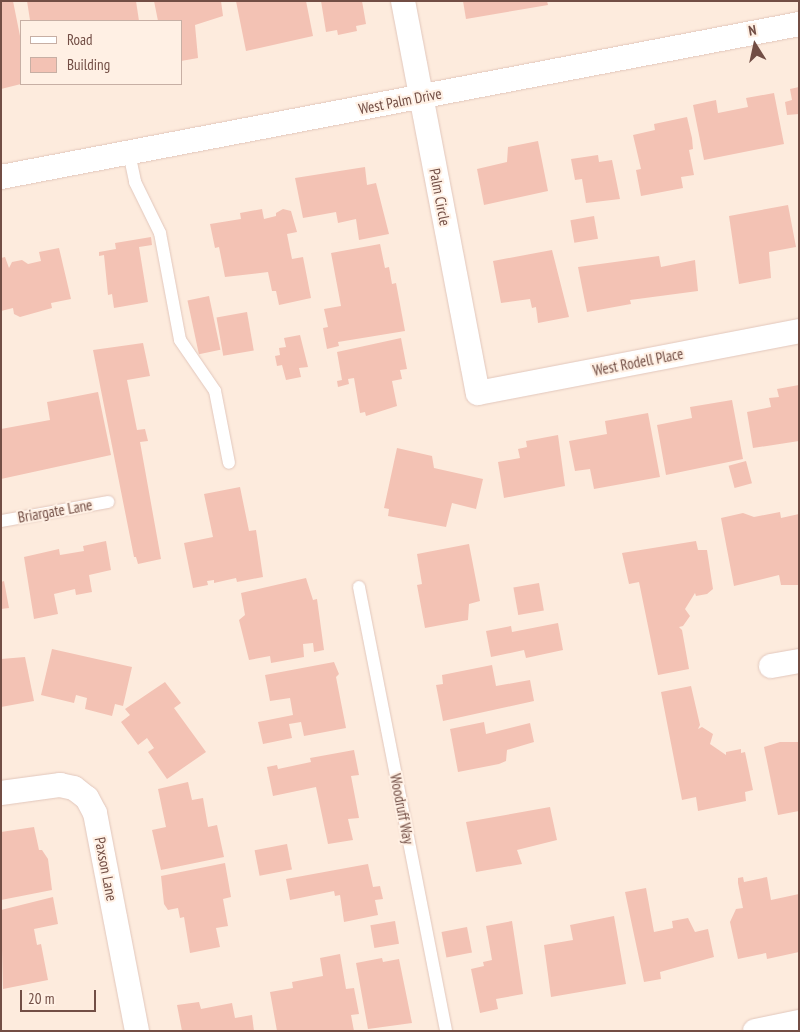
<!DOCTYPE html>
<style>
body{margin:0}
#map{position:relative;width:800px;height:1032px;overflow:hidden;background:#fdebdd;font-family:"PT Sans Narrow",sans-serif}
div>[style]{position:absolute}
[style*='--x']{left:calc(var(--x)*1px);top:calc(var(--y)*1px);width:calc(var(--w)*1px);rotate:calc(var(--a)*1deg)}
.building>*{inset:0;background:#f3c2b4;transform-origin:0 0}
.roads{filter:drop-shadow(0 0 1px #e2c7bc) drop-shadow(0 0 1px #e2c7bc)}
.lane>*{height:12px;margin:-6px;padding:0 6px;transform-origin:6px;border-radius:6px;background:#fff}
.street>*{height:24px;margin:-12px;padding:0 12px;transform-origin:12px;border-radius:12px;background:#fff}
span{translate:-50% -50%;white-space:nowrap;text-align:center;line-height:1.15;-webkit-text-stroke:4px #fff0e4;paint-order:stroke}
.street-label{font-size:15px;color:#724e45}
.frame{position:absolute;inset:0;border:2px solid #724e45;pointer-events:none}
.legend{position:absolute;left:20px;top:20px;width:162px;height:65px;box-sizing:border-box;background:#fff0e4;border:1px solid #c7afa4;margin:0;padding:6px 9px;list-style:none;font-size:15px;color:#724e45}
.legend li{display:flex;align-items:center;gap:10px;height:25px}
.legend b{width:25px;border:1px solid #c7afa4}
.north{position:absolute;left:730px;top:20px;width:50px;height:50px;-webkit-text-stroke:4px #fff0e4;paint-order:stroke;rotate:350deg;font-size:14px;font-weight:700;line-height:20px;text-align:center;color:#724e45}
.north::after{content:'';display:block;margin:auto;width:18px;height:22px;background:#724e45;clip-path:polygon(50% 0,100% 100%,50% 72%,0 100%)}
.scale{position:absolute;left:20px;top:990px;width:76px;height:22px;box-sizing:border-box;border:2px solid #724e45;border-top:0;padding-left:6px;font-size:15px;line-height:18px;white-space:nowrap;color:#724e45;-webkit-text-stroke:4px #fff0e4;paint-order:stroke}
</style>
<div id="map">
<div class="building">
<i style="clip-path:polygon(1px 1px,13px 1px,21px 41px,21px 84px,1px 89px)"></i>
<i style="clip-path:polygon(27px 1px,136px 1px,139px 21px,34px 21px,30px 20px)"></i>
<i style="clip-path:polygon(154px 1px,221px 1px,223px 16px,195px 25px,198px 58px,181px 61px,181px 21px,158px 21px)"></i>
<i style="clip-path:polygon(236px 1px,306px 1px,313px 36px,246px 51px)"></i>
<i style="clip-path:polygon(321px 1px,362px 1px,366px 24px,356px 26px,357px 31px,338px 35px,337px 30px,326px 32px)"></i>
<i style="clip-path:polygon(463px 1px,547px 1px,548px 5px,466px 19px)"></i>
<i style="clip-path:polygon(799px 87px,799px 114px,787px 115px,785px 102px,792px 100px,790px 89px)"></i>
<i style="clip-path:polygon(774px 93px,784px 144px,704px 160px,693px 105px,716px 100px,718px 113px,748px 107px,746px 98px)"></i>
<i style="clip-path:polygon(687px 117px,692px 138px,693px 149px,689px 150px,694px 175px,681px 177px,683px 188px,641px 196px,636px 170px,641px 169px,633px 135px,655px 130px,654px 124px)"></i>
<i style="clip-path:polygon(538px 141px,548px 191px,484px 205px,477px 169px,507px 162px,508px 147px)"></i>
<i style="clip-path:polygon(598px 155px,599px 162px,612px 160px,620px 199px,586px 203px,582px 179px,575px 180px,571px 159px)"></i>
<i style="clip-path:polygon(365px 167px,367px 185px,376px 183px,389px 234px,359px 240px,356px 219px,338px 223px,336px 212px,303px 218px,295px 178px)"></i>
<i style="clip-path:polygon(788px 205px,796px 247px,769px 252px,771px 278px,739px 284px,729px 216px)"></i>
<i style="clip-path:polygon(262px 209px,264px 219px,276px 216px,276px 213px,283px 209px,291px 211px,297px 232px,287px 234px,292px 259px,303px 257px,311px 298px,279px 305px,276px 291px,272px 291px,268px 272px,225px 277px,219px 247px,215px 248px,210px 224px,241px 219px,240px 213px)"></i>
<i style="left:594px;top:216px;width:23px;height:24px;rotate:80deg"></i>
<i style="clip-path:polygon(151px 237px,152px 245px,139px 247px,148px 302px,114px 308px,112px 294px,108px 295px,104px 255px,99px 256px,99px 252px,116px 249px,115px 243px)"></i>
<i style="clip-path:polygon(380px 244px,385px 268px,389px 267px,392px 284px,396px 283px,405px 331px,338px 342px,339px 346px,327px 349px,323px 328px,328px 327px,324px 309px,341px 306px,331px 253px)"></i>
<i style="clip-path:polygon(59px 248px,71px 299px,51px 303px,52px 308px,20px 317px,14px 314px,13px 308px,1px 311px,1px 258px,5px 257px,9px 268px,12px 262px,22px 260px,28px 264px,41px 261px,39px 252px)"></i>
<i style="clip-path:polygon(552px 250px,569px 317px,538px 323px,536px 307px,532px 308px,530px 299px,501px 303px,493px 261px)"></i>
<i style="clip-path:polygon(659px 256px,661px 267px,695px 260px,698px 291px,630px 300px,631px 304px,587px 312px,578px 267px)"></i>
<i style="left:209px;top:296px;width:55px;height:22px;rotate:78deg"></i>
<i style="left:247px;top:312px;width:39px;height:31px;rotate:80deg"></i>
<i style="clip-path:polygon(300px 335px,308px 367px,299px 368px,301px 377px,286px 380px,282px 365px,277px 366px,275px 356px,280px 355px,279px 348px,286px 347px,284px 338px)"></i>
<i style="clip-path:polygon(401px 338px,407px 369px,400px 370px,402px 379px,392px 381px,397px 406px,366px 416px,365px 412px,360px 413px,354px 378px,348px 379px,349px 384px,338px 387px,337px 381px,342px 380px,337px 352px)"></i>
<i style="clip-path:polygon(143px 343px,150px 376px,127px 380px,137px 430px,145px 429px,148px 441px,140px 442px,161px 559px,138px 564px,136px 557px,134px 557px,93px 350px)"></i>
<i style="clip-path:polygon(799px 385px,799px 441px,753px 448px,747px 412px,771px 407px,769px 398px,779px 397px,777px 389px)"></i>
<i style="clip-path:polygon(98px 392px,111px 455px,1px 479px,1px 429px,50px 420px,47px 402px)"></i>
<i style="clip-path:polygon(732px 400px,743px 459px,666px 475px,657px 425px,692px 418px,690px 407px)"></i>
<i style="clip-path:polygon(648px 413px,660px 477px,594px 489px,590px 469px,575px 471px,569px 441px,607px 434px,605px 421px)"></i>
<i style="clip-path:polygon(558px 435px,565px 486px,504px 498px,498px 462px,520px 458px,518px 449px,527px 447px,526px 441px)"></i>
<i style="clip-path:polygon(397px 448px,432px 456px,434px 468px,483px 479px,476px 509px,452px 503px,446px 527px,388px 516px,389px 509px,384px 508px)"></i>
<i style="left:746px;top:461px;width:23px;height:18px;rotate:75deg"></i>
<i style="clip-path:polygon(240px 487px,249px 531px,256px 530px,263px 577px,237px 582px,236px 578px,214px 583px,214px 580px,207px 581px,208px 585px,193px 588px,184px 543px,213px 537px,204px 494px)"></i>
<i style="clip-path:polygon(780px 512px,781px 518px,799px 514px,799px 585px,781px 585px,779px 575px,734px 586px,721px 518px,743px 513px,754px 517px)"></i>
<i style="clip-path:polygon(106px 541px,111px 570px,89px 575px,92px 592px,76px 595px,75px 589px,54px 594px,58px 614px,34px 619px,24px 557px,59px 549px,60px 555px,84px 551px,83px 546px)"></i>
<i style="clip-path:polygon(696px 541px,698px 550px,707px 550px,713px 589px,707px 594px,696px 596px,695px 593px,685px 609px,690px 616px,683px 626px,679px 627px,682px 630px,689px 669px,658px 675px,639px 582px,629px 584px,622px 553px)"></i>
<i style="clip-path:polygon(469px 544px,480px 601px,469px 604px,468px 620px,425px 628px,417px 585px,422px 584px,417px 554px)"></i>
<i style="clip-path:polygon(306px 578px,313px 600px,317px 599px,324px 650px,314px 652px,313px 643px,303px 644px,304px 657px,271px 663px,270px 656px,249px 660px,239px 620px,245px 615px,241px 593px)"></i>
<i style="clip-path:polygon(4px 581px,9px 608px,1px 609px,1px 582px)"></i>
<i style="left:539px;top:583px;width:28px;height:26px;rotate:80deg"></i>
<i style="clip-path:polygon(558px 623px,563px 650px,526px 658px,524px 650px,491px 657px,486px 631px,511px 626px,512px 632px)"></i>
<i style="clip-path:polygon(52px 649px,132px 667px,123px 706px,115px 704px,112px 716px,85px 709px,87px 698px,76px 695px,74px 703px,41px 695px)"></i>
<i style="clip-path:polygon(25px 657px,34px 701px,1px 707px,1px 659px)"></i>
<i style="clip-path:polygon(334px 662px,339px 674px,336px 677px,346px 728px,304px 736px,301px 722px,289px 724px,292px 738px,263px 744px,258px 722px,293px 715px,290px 698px,270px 701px,265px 675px)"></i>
<i style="clip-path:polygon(492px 665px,496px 686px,530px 680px,534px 701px,443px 721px,436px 685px,443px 684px,442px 675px)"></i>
<i style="clip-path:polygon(165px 682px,181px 703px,174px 708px,206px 752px,167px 779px,148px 752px,154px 748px,147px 738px,138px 745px,121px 722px,130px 715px,125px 709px)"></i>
<i style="clip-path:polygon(691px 686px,700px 725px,698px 729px,702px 727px,713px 734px,710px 744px,726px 755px,726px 752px,741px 749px,741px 753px,745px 752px,753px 790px,745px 792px,746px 801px,698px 811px,696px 797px,682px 800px,661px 692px)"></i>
<i style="clip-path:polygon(484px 722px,486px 734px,530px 723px,534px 742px,507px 750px,506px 761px,499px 764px,458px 772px,450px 729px)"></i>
<i style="clip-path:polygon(780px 742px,799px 742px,799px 811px,778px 815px,764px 747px)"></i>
<i style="clip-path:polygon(354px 750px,359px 775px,351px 776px,359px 818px,348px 819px,353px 840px,328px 844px,316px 787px,273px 796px,267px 767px,277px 765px,278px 769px,311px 762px,310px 758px)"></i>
<i style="clip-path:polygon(188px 782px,192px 800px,203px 798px,208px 827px,217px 825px,224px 857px,161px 870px,152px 830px,166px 827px,158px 789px)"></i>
<i style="clip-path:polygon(550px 807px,557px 840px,517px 850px,522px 864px,476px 872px,466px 822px)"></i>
<i style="clip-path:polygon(34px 827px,39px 850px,42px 850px,48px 859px,52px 890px,1px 900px,1px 832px)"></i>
<i style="left:287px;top:844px;width:26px;height:33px;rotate:79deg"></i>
<i style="clip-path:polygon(225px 863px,231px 897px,223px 899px,228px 926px,216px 928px,220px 947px,190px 953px,184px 917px,180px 918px,178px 908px,168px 910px,164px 904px,161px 876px)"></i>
<i style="clip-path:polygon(368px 864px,373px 887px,380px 886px,383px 899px,375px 900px,378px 915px,344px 922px,340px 895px,335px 896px,334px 891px,290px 900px,286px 879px)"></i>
<i style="clip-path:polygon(743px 877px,744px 882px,767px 877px,771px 900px,799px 894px,799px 952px,767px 959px,766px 953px,738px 959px,730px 922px,736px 909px,743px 908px,738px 883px,738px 878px)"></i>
<i style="clip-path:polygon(646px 888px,654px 932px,673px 928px,672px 921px,688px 918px,695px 932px,708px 929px,714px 957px,660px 972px,661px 979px,644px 982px,625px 892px)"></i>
<i style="clip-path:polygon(53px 897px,58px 924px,34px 929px,37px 945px,41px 944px,48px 980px,3px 989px,1px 910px)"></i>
<i style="clip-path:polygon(614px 916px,626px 984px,551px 997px,544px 945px,573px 940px,570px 925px)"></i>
<i style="left:395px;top:921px;width:23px;height:25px;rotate:80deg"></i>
<i style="clip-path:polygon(512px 921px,523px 994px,496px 999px,498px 1009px,480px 1013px,471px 969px,484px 966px,483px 962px,492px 960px,486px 926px)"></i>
<i style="left:467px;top:927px;width:26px;height:26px;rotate:79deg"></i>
<i style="clip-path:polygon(340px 954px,346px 989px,354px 988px,359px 1014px,351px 1015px,354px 1031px,277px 1031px,270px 992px,293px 988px,292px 982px,323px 976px,320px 958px)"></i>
<i style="clip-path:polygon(382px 958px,383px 962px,399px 959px,412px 1023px,368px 1029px,356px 963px)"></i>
<i style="clip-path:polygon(199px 1002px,201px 1009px,232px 1003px,235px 1018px,252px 1015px,254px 1031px,182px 1031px,177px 1005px)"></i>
</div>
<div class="roads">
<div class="lane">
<i style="--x:129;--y:153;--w:30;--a:78"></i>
<i style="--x:135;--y:182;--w:57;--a:63.9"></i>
<i style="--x:160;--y:233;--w:109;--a:79.4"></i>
<i style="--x:180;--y:340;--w:62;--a:55.5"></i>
<i style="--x:215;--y:391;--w:73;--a:79"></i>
<i style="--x:1;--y:521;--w:109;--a:-10.1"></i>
<i style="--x:359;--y:587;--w:452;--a:78.9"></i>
</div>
<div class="street">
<i style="--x:403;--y:1;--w:399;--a:79.2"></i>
<i style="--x:478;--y:393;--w:327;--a:-10.9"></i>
<i style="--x:1;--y:177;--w:813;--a:-10.85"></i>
<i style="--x:771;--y:666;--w:28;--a:-10"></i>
<i style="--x:1;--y:793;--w:60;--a:-7.7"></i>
<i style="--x:60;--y:785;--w:14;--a:12"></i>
<i style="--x:74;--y:788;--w:16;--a:38"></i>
<i style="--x:87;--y:798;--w:17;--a:62"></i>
<i style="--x:95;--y:813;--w:222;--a:79.1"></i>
<i style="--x:755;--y:1031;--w:45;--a:-11.6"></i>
</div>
</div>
<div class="street-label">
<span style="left:400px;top:101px;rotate:-11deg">West Palm Drive</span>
<span style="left:440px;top:197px;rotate:79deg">Palm Circle</span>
<span style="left:638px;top:362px;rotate:-11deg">West Rodell Place</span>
<span style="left:55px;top:511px;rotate:-10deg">Briargate Lane</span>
<span style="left:402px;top:809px;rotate:79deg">Woodruff Way</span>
<span style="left:106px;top:869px;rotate:79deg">Paxson Lane</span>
</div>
<div class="frame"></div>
<ul class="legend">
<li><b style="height:6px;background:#fff"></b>Road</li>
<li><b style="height:14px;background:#f3c2b4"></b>Building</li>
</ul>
<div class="north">N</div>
<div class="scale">20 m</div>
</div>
